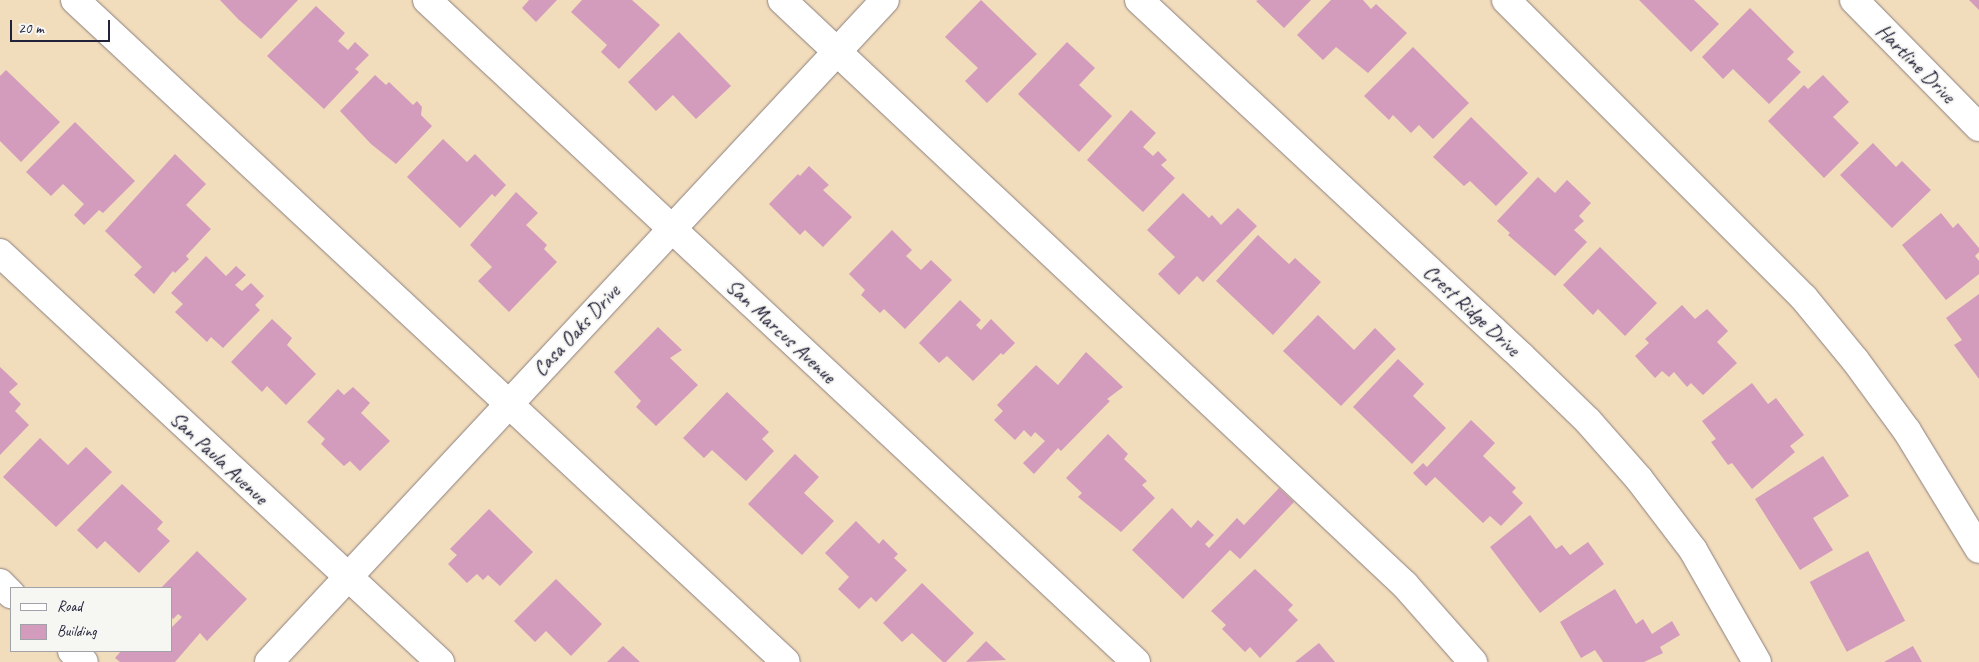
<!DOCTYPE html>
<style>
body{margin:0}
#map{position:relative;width:1979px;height:662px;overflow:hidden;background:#f1dcbc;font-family:Caveat,sans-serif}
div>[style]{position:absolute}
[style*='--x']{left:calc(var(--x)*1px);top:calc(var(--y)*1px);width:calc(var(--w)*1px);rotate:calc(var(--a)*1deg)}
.building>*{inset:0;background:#d39cbc;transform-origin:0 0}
.roads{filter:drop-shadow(0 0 1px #8a7f7c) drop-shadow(0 0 1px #8a7f7c)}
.minor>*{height:28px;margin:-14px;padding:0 14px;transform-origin:14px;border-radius:14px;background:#fff}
span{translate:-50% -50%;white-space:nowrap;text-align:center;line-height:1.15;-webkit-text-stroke:4px #f6f6f2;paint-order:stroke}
.street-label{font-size:21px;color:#22223b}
.legend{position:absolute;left:10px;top:587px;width:162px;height:65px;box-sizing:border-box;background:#f6f6f2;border:1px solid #a1a1a9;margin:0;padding:6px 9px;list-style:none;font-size:15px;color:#22223b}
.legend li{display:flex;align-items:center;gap:10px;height:25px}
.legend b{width:25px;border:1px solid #a1a1a9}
.scale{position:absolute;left:10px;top:20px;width:100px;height:22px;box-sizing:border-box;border:2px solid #22223b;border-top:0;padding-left:6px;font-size:15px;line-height:18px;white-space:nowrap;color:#22223b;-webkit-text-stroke:4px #f6f6f2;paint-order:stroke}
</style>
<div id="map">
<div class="building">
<i style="clip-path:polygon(220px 0,298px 0,261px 39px,238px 19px)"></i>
<i style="clip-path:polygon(529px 0,557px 0,536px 22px,522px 8px)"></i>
<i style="clip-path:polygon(582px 0,632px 0,660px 25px,619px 69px,601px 52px,607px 45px,571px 12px)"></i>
<i style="clip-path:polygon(981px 0,1037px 54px,987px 103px,965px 81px,978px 68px,945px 37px)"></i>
<i style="clip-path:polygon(1258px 0,1311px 0,1284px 28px,1256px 1px)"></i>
<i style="clip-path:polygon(1331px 0,1363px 0,1371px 9px,1376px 4px,1407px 33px,1368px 73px,1336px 47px,1323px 60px,1297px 35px)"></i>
<i style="clip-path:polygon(1639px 0,1694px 0,1719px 24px,1691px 52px)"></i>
<i style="clip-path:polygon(1969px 0,1979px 0,1979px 10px)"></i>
<i style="clip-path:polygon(316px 6px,345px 33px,338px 41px,348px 50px,355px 42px,369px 55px,355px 69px,359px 72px,324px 109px,267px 56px)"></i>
<i style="clip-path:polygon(1750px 8px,1794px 52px,1787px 59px,1801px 72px,1769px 104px,1733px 69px,1723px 79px,1702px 57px)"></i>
<i style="clip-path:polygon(679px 32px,731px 86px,696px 119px,673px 95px,656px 111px,628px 82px)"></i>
<i style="clip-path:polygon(1067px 42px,1095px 68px,1079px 85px,1112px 116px,1079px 152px,1018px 94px)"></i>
<i style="clip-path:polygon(1413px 47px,1469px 103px,1433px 139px,1419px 125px,1411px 133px,1393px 115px,1389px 120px,1364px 96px)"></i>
<i style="clip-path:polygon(6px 70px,60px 122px,21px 162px,0 141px,0 76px)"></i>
<i style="clip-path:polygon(375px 75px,386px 85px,389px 82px,413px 105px,417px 101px,422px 107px,421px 115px,432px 126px,396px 164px,371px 144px,340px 111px)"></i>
<i style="clip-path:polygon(1823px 75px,1849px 102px,1833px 117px,1859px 143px,1824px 178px,1768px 121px,1804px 85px,1808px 89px)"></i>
<i style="clip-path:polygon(1131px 110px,1156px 133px,1143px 147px,1153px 156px,1158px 151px,1167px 160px,1161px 165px,1175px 178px,1143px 212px,1087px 160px)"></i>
<i style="clip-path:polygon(1471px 117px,1528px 173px,1496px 206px,1470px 181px,1464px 186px,1433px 157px)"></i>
<i style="clip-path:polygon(75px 122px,135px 181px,103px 213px,99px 210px,84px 225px,74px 215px,84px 204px,63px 184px,51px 196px,26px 172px)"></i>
<i style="clip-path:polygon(443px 139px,467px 162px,475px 154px,506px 185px,495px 197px,492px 194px,460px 228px,407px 177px)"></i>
<i style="clip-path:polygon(1873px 143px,1896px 167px,1902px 161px,1931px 190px,1892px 228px,1840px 175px)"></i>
<i style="clip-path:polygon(175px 154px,206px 184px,186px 205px,211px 229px,186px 256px,189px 259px,175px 273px,173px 271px,154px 294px,134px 275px,142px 267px,105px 231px)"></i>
<i style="clip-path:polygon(809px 166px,829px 185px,823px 190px,852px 217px,823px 247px,805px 230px,800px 235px,769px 204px,798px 174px,800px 176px)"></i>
<i style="clip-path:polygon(1538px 177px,1555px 193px,1567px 180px,1591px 203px,1579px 216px,1584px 221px,1574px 230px,1587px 242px,1555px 276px,1508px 235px,1510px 233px,1497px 221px)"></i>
<i style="clip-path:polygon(516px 192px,538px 213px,526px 225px,547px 245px,544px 249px,557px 262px,509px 312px,478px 281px,492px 267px,470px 245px)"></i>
<i style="clip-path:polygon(1183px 193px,1209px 218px,1212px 215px,1221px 225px,1238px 208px,1257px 226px,1203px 282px,1197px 276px,1179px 295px,1158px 274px,1175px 257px,1147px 230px)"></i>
<i style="clip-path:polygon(1941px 213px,1953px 228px,1958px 223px,1979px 248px,1979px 252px,1975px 256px,1979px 261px,1979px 274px,1946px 300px,1902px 245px)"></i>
<i style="clip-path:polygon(892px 230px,912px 250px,906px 256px,921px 270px,931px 260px,952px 280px,905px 329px,884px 309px,880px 313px,861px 295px,865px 290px,849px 274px)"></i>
<i style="clip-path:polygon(1258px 235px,1289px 264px,1295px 258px,1321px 282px,1273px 335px,1216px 281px)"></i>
<i style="clip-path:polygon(1600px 247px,1657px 303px,1625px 336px,1598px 309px,1593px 315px,1563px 285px)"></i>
<i style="clip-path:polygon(206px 256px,226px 276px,236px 266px,246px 275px,235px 285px,242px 291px,251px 283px,264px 296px,255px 305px,260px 310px,223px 348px,211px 337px,207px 342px,175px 312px,183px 304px,171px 293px)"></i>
<i style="clip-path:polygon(1979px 294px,1979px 379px,1954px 345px,1962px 340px,1946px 318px)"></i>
<i style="clip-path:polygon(960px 300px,981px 320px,976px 325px,981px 330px,991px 319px,1015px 343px,1003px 355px,1001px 353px,973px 381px,947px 356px,939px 363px,919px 343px)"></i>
<i style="clip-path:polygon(1682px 305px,1695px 319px,1707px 309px,1728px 331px,1717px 342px,1737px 363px,1703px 395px,1691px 383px,1687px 387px,1674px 372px,1669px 377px,1662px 371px,1655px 378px,1635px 356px,1649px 343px,1645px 339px)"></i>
<i style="clip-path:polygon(1318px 315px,1354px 350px,1375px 328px,1396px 349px,1341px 406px,1283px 351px)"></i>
<i style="clip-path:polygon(272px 319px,292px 338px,287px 345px,316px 374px,286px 405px,267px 386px,262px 392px,231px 362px)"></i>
<i style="clip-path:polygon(658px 327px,682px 350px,670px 358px,698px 385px,656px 426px,636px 407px,641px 401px,614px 372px)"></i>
<i style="clip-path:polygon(1086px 352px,1123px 387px,1107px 399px,1110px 401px,1061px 451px,1058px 448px,1034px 474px,1023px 463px,1045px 441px,1035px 432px,1031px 437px,1024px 430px,1015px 440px,994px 420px,1003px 411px,997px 405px,1036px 365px,1058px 385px)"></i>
<i style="clip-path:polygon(1398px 359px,1424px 384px,1413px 396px,1446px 428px,1412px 464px,1353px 407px)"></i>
<i style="clip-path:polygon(0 367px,18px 384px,9px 392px,21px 404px,15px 411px,29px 425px,0 455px)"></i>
<i style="clip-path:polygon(1752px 383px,1768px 404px,1776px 398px,1804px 435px,1790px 446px,1795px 452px,1752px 489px,1732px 463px,1728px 465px,1711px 442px,1716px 439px,1702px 421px)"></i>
<i style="clip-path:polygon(353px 387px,370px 403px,361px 413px,390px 441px,360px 471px,350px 461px,344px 466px,321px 444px,325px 439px,307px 422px,338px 389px,344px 395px)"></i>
<i style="clip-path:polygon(727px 392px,769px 432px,762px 439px,774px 451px,746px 481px,712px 450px,704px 458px,683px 438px)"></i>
<i style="clip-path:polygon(1471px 420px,1495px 443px,1483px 456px,1516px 488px,1512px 492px,1523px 503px,1501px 526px,1490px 516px,1483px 523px,1435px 477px,1426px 486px,1413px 473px,1423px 463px,1427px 467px)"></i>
<i style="clip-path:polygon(1108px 434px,1128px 454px,1124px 459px,1147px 481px,1142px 485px,1155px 498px,1121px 532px,1078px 497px,1082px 493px,1066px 478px)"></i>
<i style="clip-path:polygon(40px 438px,68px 465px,86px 447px,112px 472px,56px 527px,3px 477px)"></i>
<i style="clip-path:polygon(795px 454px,819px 477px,804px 493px,834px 521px,802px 555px,748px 504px)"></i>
<i style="clip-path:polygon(1823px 456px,1849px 496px,1813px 518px,1833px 550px,1800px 570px,1755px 499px)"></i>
<i style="clip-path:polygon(122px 484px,163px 522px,157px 529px,170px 541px,139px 573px,105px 541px,97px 549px,77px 530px)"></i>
<i style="clip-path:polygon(1279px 488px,1294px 502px,1240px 559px,1230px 550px,1183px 599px,1132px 550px,1172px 508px,1191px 528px,1198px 520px,1214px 535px,1205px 544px,1209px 548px,1237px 518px,1244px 525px)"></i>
<i style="clip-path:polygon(489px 509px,533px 552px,500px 586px,488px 575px,483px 580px,477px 574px,467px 583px,448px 564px,457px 555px,450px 549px)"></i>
<i style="clip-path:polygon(1530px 515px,1556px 549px,1562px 545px,1570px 555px,1588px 542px,1604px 564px,1540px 613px,1490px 547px)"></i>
<i style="clip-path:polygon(856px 521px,879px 544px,883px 539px,898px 554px,894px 558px,907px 570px,876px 602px,871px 597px,859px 609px,838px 589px,849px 577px,825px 553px)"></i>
<i style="clip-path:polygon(197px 551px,247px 599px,207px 641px,200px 633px,175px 662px,120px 662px,115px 658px,121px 651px,171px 651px,171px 628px,182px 617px,178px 614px,173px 619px,171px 617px,171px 588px,161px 588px)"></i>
<i style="left:1868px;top:551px;width:79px;height:66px;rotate:62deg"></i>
<i style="clip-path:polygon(1255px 569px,1293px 605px,1288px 610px,1298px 620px,1260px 658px,1250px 647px,1245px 652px,1222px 629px,1226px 625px,1211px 611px)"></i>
<i style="clip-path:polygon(556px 579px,602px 624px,571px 656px,546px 631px,535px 642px,514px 621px)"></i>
<i style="clip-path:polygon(922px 583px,974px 633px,946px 662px,943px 662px,912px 633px,902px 642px,883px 623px)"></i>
<i style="clip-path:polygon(1615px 589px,1636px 624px,1643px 619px,1652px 634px,1672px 621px,1680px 635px,1660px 647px,1663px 653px,1644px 662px,1603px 662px,1595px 650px,1581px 658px,1560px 622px)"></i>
<i style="clip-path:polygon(986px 641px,1006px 660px,966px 662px)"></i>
<i style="clip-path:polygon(1319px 643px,1335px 662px,1295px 662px)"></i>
<i style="clip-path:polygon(623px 646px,640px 662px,607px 662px)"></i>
<i style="clip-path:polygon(1913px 646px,1922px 662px,1884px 662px)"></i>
</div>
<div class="roads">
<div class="minor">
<i style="--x:75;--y:0;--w:971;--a:42.96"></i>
<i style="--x:427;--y:0;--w:970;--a:43.04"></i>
<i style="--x:782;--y:0;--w:855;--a:43.2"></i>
<i style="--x:1405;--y:585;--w:103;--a:48.6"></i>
<i style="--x:1139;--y:0;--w:522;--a:42.98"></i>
<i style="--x:1521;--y:356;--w:93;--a:44.1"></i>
<i style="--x:1588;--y:421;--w:77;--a:48.7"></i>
<i style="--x:1639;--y:479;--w:89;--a:52.7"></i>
<i style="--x:1693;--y:550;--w:129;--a:60.3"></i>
<i style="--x:1506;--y:0;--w:421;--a:45"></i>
<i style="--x:1804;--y:298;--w:80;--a:50.6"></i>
<i style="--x:1855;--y:360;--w:88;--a:53.8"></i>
<i style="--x:1907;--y:431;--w:138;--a:58.6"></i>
<i style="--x:1854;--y:0;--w:178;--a:45.5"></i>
<i style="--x:0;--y:253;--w:601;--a:42.91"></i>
<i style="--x:0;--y:583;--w:16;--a:45"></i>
<i style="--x:72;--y:651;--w:16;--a:43"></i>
<i style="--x:269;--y:662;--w:904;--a:-47.06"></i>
</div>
</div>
<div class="street-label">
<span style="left:1916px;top:63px;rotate:45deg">Hartline Drive</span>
<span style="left:1472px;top:310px;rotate:43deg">Crest Ridge Drive</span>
<span style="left:576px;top:330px;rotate:-47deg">Casa Oaks Drive</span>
<span style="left:781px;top:331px;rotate:43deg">San Marcus Avenue</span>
<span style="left:219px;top:458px;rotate:43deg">San Paula Avenue</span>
</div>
<ul class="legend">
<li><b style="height:6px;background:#fff"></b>Road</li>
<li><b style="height:14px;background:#d39cbc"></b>Building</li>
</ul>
<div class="scale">20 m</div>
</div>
